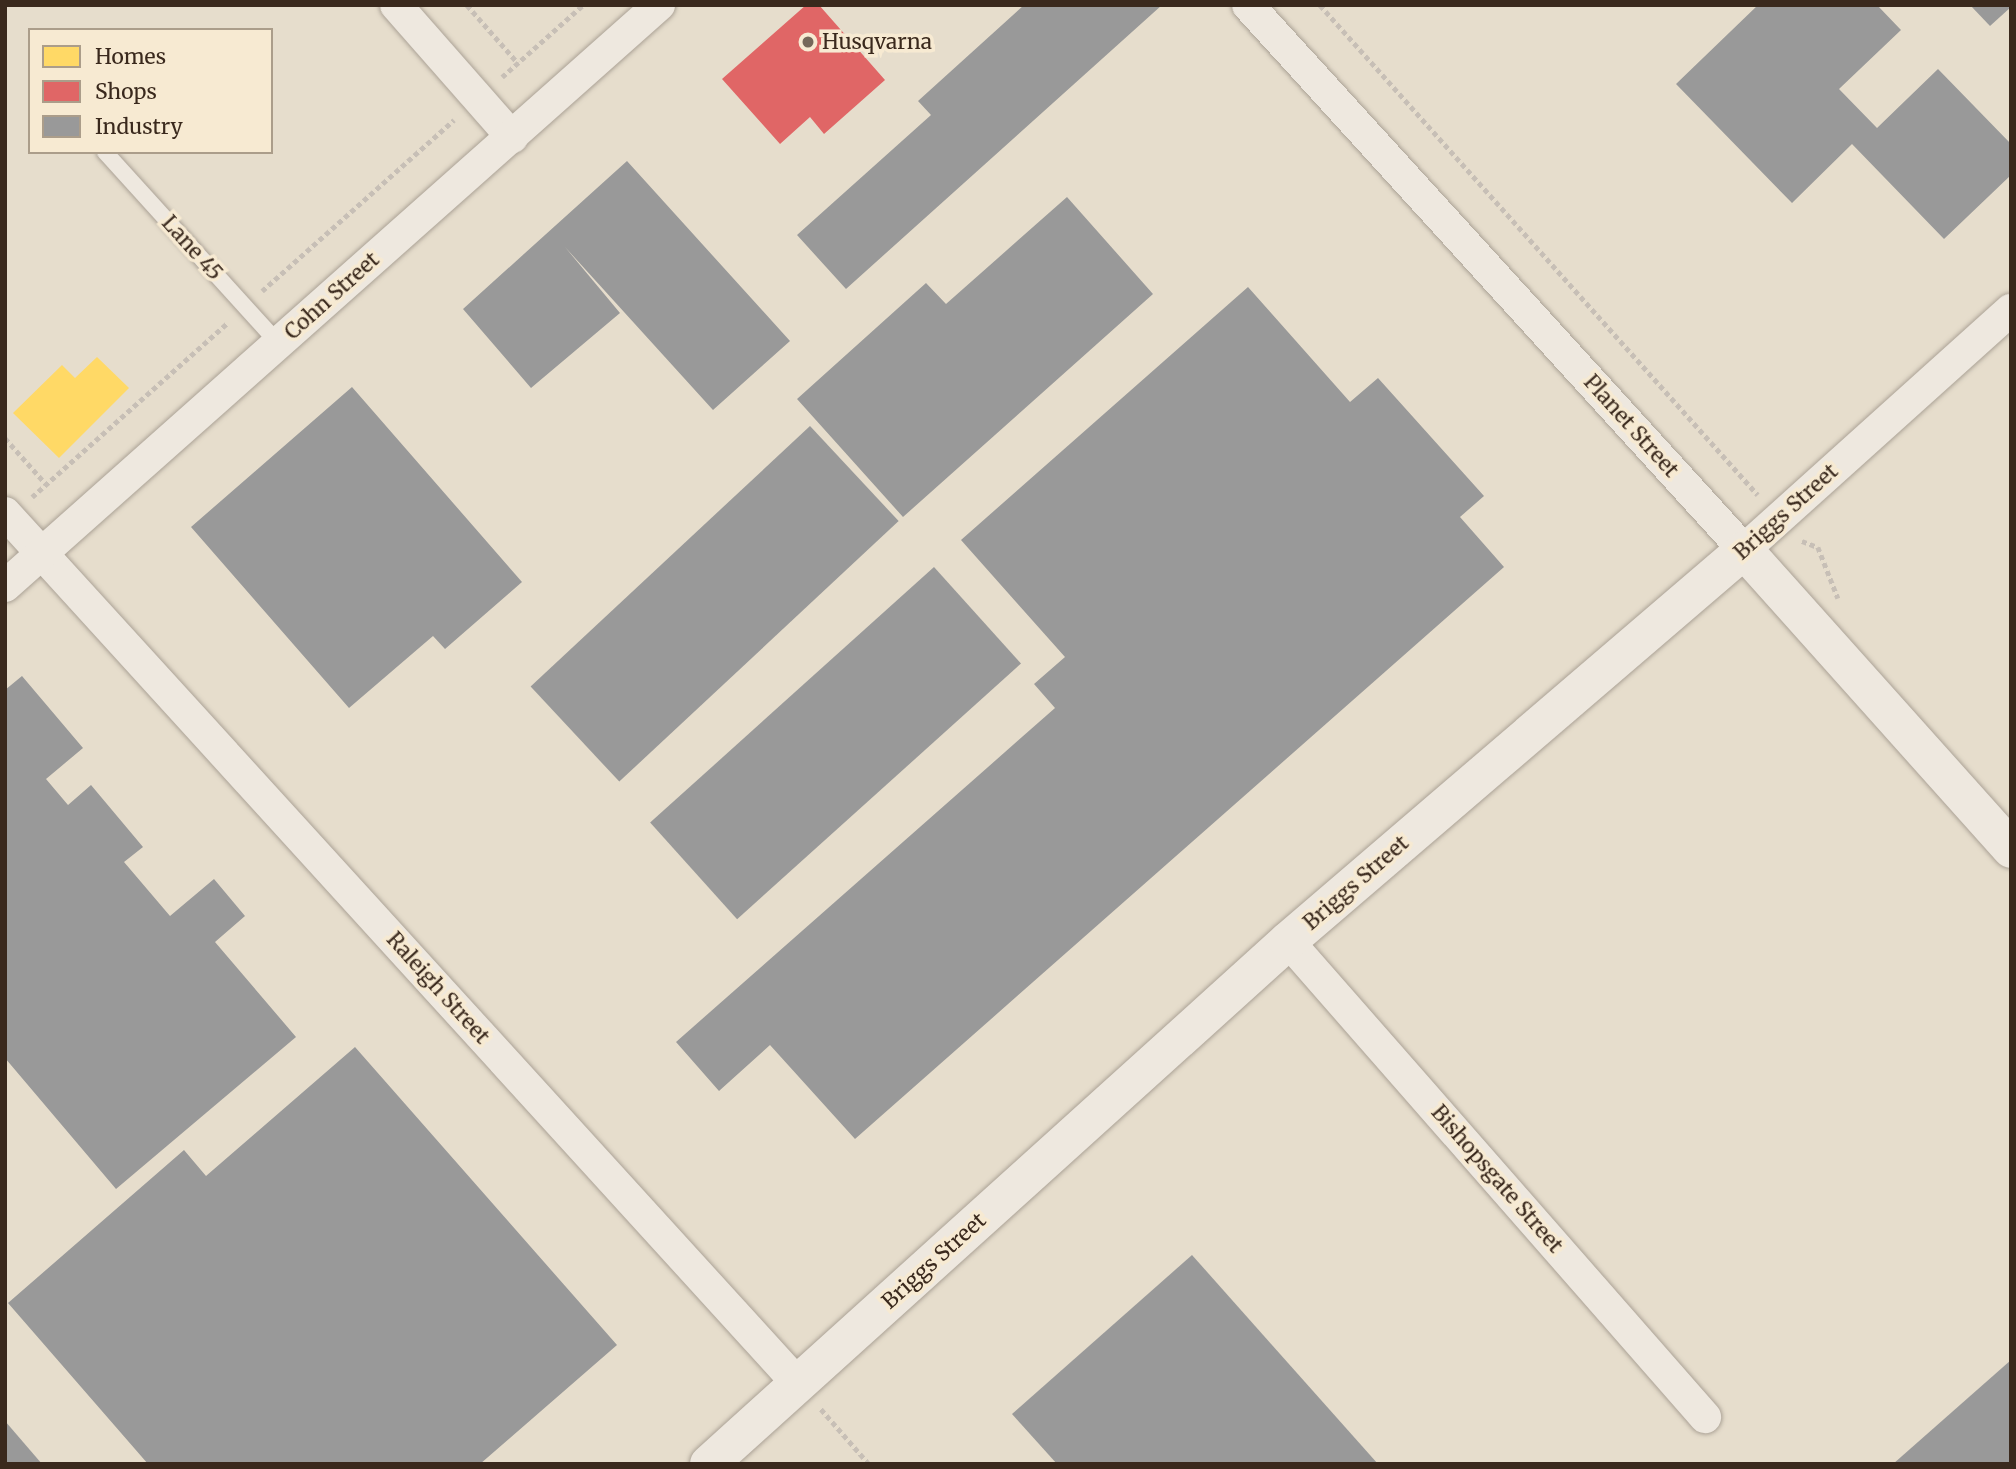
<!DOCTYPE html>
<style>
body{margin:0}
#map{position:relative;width:2016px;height:1469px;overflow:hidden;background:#e6ddcc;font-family:Merriweather,serif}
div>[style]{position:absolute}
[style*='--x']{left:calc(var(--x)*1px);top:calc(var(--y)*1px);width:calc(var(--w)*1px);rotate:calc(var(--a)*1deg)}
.homes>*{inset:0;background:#ffd966}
.shops>*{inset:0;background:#e06666}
.industry>*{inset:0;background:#999;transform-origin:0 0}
.path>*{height:4.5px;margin-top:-2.25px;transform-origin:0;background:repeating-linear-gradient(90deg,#c7bfb6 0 5px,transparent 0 8.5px)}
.roads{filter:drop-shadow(0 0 2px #aba296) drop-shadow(0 0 2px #aba296)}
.service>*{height:16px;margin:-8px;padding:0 8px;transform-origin:8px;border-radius:8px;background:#eee8df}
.minor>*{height:32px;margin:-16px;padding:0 16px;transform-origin:16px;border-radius:16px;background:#eee8df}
.tertiary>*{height:38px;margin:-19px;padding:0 19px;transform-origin:19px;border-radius:19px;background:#eee8df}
.dots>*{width:19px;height:19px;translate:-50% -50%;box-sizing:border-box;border:4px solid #f7ead2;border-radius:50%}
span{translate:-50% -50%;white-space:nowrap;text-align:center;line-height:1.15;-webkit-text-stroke:7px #f7ead2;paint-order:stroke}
.poi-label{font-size:21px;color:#3a291d}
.left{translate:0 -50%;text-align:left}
.street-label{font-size:21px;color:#3a291d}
.frame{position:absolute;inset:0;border:7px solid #3a291d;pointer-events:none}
.legend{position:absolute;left:28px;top:28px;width:245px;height:126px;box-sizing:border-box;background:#f7ead2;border:2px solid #ab9d8a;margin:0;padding:9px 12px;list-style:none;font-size:21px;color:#3a291d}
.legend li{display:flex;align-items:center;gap:14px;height:35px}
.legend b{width:35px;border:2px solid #ab9d8a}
</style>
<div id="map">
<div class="homes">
<i style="clip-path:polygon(97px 357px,129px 388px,59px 458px,13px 413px,62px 365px,75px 378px)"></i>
</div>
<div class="shops">
<i style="clip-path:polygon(806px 5px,819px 5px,885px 80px,824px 134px,810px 117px,780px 144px,722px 79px)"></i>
</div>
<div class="industry">
<i style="clip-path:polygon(1024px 5px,1162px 5px,846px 289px,797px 235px,931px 115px,918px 101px)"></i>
<i style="clip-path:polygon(1758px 5px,1877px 5px,1901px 30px,1839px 89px,1877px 128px,1938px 69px,2011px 144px,2011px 175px,1944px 239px,1852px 144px,1792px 203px,1676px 84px)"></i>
<i style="clip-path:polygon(1970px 5px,2011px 5px,2011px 7px,1990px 26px)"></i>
<i style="clip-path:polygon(627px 161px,790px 341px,713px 410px,565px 247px,620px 313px,531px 388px,463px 309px)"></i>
<i style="clip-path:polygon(1067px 197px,1153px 294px,903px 517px,797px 399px,926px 283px,946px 304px)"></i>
<i style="clip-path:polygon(1248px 287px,1350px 402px,1378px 378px,1484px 496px,1460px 517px,1504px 567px,855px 1139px,770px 1045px,719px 1091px,676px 1042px,1055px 708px,1034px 684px,1065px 657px,961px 540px)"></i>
<i style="clip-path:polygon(352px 387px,522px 582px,445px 649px,433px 636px,349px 708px,191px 527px)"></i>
<i style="left:810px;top:426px;width:130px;height:382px;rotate:47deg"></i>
<i style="left:934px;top:567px;width:130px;height:382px;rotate:48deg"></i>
<i style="clip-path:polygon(22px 676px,83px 748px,46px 779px,68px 805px,91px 785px,143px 847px,124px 862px,170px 916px,214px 879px,245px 916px,215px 942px,296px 1037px,116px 1189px,5px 1058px,5px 690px)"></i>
<i style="clip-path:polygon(355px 1047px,617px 1345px,480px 1464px,148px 1464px,8px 1303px,184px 1150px,206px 1176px)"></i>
<i style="clip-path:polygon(1192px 1255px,1378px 1464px,1057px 1464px,1012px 1414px)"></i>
<i style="clip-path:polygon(2011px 1360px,2011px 1464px,1893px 1464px)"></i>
<i style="clip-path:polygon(5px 1421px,42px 1464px,5px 1464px)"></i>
</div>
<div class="path">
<i style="--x:467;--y:5;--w:77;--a:48.7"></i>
<i style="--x:1320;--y:5;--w:657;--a:48.21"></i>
<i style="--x:502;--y:77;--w:108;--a:-41.6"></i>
<i style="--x:262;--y:291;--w:257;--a:-41.7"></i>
<i style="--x:5;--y:438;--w:62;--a:48.3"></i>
<i style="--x:32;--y:497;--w:261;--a:-41.7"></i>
<i style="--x:1802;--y:541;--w:17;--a:21"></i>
<i style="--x:1818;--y:547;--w:55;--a:68.6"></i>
<i style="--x:821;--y:1409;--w:73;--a:48.9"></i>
</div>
<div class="roads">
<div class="service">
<i style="--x:105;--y:152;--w:258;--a:47.8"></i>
</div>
<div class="minor">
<i style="--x:396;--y:5;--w:176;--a:48.7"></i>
<i style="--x:1248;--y:5;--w:737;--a:47.69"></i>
<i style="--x:1744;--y:550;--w:359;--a:-42"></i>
<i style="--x:5;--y:513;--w:1178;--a:47.68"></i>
<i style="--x:5;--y:586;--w:875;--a:-41.62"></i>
<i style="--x:1288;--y:941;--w:633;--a:48.78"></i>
</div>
<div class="tertiary">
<i style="--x:709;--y:1464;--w:780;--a:-42.09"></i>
<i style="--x:1288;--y:941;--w:601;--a:-40.61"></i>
<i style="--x:1744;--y:550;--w:401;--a:48.2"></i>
</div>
</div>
<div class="dots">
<i style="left:808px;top:42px;background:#76685a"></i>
</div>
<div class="poi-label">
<span class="left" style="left:822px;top:42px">Husqvarna</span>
</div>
<div class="street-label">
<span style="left:192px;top:248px;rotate:48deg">Lane 45</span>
<span style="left:332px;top:296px;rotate:-42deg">Cohn Street</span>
<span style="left:1631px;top:426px;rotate:48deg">Planet Street</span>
<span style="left:1786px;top:512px;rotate:-42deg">Briggs Street</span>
<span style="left:1356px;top:883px;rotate:-41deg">Briggs Street</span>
<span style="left:438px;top:988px;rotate:48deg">Raleigh Street</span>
<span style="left:1497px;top:1179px;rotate:49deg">Bishopsgate Street</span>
<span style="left:934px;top:1261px;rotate:-42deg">Briggs Street</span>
</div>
<div class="frame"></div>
<ul class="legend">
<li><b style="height:19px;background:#ffd966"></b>Homes</li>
<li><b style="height:19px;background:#e06666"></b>Shops</li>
<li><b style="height:19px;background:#999"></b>Industry</li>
</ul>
</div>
